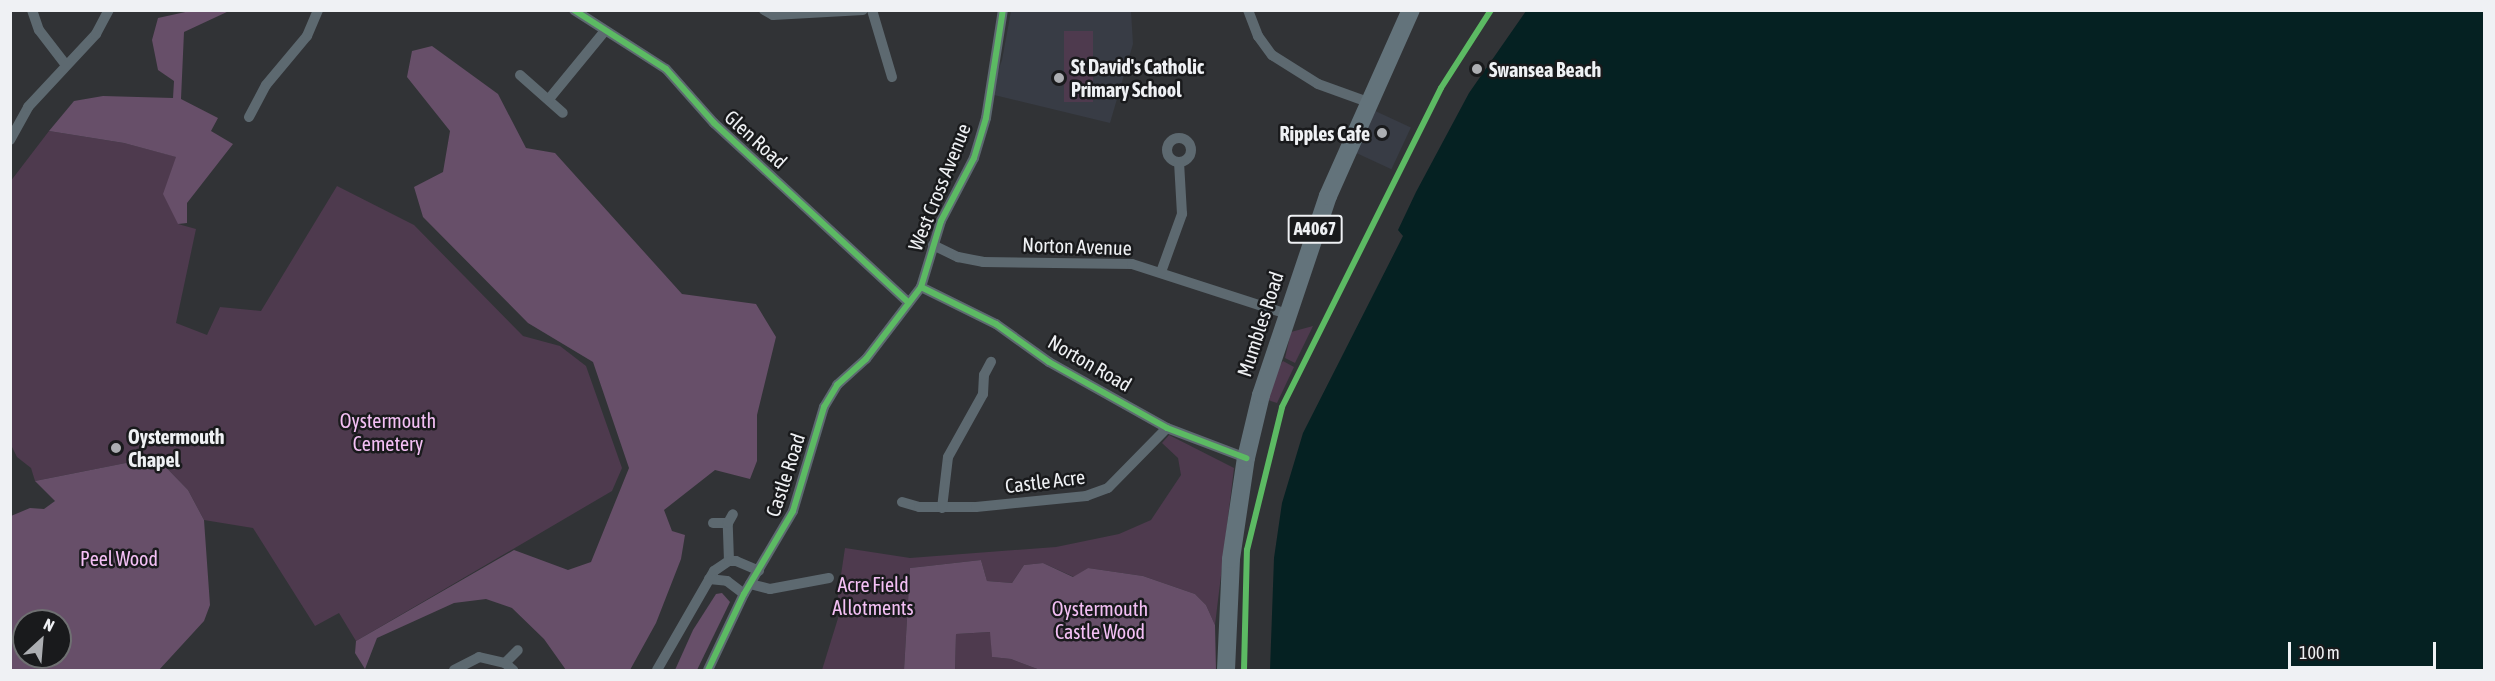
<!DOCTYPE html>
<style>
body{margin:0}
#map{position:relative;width:2495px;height:681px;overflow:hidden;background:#313336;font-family:"Asap Condensed",sans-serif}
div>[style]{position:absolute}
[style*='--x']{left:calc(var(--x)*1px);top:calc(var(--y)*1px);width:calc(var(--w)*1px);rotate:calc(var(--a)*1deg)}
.built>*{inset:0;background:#383c45;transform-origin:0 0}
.green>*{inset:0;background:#4e3a4e;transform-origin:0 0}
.forest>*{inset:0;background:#674f69}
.water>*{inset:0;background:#052122}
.street>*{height:10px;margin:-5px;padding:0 5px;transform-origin:5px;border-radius:5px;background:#5d6970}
.street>.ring{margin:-5px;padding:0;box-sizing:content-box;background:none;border:10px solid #5d6970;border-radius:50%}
.primary>*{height:18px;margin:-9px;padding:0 9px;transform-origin:9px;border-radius:9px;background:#63737b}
.cycleway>*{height:6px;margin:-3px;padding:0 3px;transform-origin:3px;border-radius:3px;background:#5cba63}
.dots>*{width:16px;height:16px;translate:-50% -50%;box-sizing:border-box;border:3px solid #191a1c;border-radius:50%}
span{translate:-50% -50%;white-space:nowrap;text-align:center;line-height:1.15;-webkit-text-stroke:5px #191a1c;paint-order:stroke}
.shield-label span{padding:2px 4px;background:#191a1c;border:2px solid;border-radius:4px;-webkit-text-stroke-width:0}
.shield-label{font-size:18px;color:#eff1f4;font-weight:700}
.poi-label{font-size:20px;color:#eff1f4;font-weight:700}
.left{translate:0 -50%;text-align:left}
.right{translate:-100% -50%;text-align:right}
.street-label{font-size:20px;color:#eff1f4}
.park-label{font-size:20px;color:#f4c0f5}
.frame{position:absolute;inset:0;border:12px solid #eff1f4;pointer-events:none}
.north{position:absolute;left:12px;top:609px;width:60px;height:60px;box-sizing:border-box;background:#191a1c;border:2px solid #6f7072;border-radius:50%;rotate:26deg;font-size:16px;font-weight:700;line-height:24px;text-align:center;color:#eff1f4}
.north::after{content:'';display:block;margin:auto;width:21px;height:27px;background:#acaeb2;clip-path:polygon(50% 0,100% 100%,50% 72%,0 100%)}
.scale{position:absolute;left:2288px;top:642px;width:148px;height:27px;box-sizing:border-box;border:3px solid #eff1f4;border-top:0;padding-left:8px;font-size:18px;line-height:21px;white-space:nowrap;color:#eff1f4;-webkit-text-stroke:4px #191a1c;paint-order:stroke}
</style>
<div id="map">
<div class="built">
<i style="clip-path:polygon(1011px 11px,1131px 11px,1133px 44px,1110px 123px,990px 94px,1002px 60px)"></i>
<i style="left:1371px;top:109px;width:44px;height:46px;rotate:25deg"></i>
</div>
<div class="green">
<i style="left:1064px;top:31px;width:29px;height:71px"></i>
<i style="clip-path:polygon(49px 131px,124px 143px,177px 157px,178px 224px,196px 229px,176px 323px,207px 335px,220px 307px,261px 311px,337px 186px,414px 225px,523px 336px,560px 346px,586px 366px,622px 468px,612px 491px,356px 641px,339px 613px,315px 626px,253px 528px,204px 520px,188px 490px,156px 457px,35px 481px,31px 468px,17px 457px,10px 443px,10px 182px)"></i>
<i style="clip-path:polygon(1313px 326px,1295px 363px,1285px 358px,1291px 332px)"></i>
<i style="clip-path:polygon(1283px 361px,1294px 367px,1277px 403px,1268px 400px,1274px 373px)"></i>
<i style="clip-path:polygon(1169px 435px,1234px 468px,1215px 625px,1206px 605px,1195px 594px,1143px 576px,1088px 568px,1074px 577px,1043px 563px,1024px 565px,1012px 583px,987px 581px,981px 560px,910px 568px,904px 670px,822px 670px,839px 615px,838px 595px,845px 548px,910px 558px,1056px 547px,1119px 534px,1151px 520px,1181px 475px,1178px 458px,1162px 443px)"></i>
<i style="clip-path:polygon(991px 632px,992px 657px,1011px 659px,1040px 670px,955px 670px,956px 634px)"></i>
</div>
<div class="forest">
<i style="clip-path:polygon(190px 11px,229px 11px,184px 32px,181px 99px,218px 118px,211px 131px,233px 144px,187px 203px,187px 223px,178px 224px,163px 194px,176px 157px,124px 143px,49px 131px,74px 101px,103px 96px,173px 98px,174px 81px,158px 70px,152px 40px,158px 18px)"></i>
<i style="clip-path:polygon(432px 46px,498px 94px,526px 148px,555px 153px,682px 294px,756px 304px,776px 337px,757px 415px,757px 461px,750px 479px,715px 470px,664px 510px,672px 531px,685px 535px,681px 559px,656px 623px,630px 670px,566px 670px,544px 639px,512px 608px,486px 599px,454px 603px,377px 638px,365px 669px,355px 653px,356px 641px,514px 550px,568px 570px,591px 562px,629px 468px,593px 362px,528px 323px,423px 217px,414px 187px,443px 172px,450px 131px,407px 77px,412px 51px)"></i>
<i style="clip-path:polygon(evenodd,156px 457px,188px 490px,204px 520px,210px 605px,204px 621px,159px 670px,11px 670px,11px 516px,30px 508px,44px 509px,55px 501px,35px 481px,156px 457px,24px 621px,60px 621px,60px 657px,24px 657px,24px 621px)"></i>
<i style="clip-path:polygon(981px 560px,987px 581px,1012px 583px,1024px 565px,1043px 563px,1073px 577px,1088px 568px,1143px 576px,1195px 594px,1206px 605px,1215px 625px,1216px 670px,1040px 670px,1011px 659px,992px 657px,990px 632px,956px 634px,955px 670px,904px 670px,910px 568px)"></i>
<i style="clip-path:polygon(722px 593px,730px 602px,697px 670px,675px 670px,693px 630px,716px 594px)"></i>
</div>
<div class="water">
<i style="clip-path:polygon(1526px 11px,2484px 11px,2484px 670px,1270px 670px,1274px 558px,1282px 503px,1303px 433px,1403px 236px,1398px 230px,1416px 192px,1469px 93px)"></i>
</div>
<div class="street">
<i style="--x:32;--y:10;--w:21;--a:71"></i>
<i style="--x:39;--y:30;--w:44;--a:52.4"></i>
<i style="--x:574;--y:10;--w:109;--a:32.7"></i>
<i style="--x:666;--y:69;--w:72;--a:48.4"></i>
<i style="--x:714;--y:123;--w:265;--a:42.7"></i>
<i style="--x:764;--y:10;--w:10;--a:29"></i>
<i style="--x:773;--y:15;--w:90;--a:-3.2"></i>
<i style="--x:872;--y:10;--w:70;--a:73.4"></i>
<i style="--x:1248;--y:10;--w:28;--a:69"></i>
<i style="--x:1258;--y:36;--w:24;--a:54"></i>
<i style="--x:1272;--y:55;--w:54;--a:32.2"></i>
<i style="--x:1318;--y:84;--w:53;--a:19.8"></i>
<i style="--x:520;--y:75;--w:57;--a:41.5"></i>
<i style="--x:549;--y:99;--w:87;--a:-50.6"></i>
<i style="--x:249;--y:117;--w:36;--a:-62"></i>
<i style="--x:266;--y:85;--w:64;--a:-50.1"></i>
<i style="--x:307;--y:36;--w:28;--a:-67"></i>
<i class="ring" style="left:1167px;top:138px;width:14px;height:14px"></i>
<i style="--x:10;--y:140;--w:38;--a:-61"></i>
<i style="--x:28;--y:107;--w:100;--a:-47"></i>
<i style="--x:96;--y:34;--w:27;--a:-62"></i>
<i style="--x:933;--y:245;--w:28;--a:26"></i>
<i style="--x:958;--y:257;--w:25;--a:11"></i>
<i style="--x:983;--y:262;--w:149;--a:0.8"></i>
<i style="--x:1132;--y:264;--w:163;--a:17.9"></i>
<i style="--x:1161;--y:272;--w:62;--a:-70.1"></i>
<i style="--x:1182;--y:214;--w:52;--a:-93.3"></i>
<i style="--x:921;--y:287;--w:84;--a:26.3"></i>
<i style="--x:996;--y:324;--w:65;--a:35.6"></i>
<i style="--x:1049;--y:362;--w:135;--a:29.2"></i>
<i style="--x:1167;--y:428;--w:85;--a:20.8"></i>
<i style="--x:902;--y:502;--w:18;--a:16"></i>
<i style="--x:919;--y:507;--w:57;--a:0"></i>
<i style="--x:976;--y:507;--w:111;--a:-5.7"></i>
<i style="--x:1086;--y:496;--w:23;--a:-20"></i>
<i style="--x:1108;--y:488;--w:84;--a:-45.5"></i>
<i style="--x:942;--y:508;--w:51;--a:-83.3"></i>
<i style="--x:948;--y:457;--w:72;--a:-60.9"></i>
<i style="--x:983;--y:394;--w:19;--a:-87"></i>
<i style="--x:984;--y:375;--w:15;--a:-62"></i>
<i style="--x:713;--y:523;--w:15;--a:0"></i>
<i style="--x:729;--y:561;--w:38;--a:-92"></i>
<i style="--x:728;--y:523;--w:10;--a:-61"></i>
<i style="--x:709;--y:579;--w:18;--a:6"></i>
<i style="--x:727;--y:581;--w:21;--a:37"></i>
<i style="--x:750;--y:584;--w:21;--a:14"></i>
<i style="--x:770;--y:589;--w:60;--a:-10.6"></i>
<i style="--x:505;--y:663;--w:18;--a:-45"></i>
<i style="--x:454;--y:670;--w:28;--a:-27"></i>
<i style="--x:479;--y:657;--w:27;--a:13"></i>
<i style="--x:505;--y:663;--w:11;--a:41"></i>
<i style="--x:657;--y:670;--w:114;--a:-60.1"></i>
<i style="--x:714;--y:571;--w:18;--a:-34"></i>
<i style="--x:729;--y:561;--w:7;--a:0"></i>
<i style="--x:736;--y:561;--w:25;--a:23"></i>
<i style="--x:708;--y:670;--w:84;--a:-64.7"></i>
<i style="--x:744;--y:594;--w:96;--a:-59.4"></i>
<i style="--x:793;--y:511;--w:109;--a:-73.4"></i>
<i style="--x:824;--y:407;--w:26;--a:-59"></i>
<i style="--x:837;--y:385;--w:39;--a:-42"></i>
<i style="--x:866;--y:359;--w:91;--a:-52.6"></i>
<i style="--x:921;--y:287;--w:69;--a:-73.1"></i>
<i style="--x:941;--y:221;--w:71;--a:-62.4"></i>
<i style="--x:974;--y:158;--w:42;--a:-73.3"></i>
<i style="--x:986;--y:118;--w:109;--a:-81.1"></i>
</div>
<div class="primary">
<i style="--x:1226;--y:670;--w:111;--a:-87.4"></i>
<i style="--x:1231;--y:559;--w:102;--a:-81.6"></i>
<i style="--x:1246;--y:458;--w:65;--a:-76.6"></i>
<i style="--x:1261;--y:395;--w:210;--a:-71.4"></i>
<i style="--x:1328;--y:196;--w:204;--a:-66"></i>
</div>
<div class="cycleway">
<i style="--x:574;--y:10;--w:109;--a:32.7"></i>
<i style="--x:666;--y:69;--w:72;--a:48.4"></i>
<i style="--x:714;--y:123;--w:265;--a:42.7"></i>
<i style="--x:921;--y:287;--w:84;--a:26.3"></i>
<i style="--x:996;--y:324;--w:65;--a:35.6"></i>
<i style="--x:1049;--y:362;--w:135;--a:29.2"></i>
<i style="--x:1167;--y:428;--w:85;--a:20.8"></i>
<i style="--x:708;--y:670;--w:84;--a:-64.7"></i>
<i style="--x:744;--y:594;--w:96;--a:-59.4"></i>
<i style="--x:793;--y:511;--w:109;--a:-73.4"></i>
<i style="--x:824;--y:407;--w:26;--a:-59"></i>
<i style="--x:837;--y:385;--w:39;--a:-42"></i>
<i style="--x:866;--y:359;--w:91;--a:-52.6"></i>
<i style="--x:921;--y:287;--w:69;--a:-73.1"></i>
<i style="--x:941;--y:221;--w:71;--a:-62.4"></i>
<i style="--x:974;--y:158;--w:42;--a:-73.3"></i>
<i style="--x:986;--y:118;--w:109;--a:-81.1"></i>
<i style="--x:1244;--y:670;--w:120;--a:-88.6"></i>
<i style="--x:1247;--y:550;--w:147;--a:-76.2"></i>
<i style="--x:1282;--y:407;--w:356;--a:-63.5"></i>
<i style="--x:1441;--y:88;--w:93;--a:-57.3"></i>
</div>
<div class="dots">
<i style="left:1477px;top:69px;background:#acaeb2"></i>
<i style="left:1059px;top:78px;background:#acaeb2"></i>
<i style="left:1382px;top:133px;background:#acaeb2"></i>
<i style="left:116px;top:448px;background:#acaeb2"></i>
</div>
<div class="shield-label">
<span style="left:1315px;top:229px">A4067</span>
</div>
<div class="poi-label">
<span class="left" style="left:1071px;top:78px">St David's Catholic<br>Primary School</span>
<span class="left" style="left:1489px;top:69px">Swansea Beach</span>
<span class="right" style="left:1370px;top:133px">Ripples Cafe</span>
<span class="left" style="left:128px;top:448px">Oystermouth<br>Chapel</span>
</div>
<div class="street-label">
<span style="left:756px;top:139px;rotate:42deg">Glen Road</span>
<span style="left:939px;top:187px;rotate:-68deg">West Cross Avenue</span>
<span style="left:1077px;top:246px;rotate:2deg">Norton Avenue</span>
<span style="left:1260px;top:324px;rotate:-72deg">Mumbles Road</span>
<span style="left:1090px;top:363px;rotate:30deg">Norton Road</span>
<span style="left:785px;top:475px;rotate:-72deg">Castle Road</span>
<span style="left:1045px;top:481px;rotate:-7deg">Castle Acre</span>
</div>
<div class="park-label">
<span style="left:388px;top:432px">Oystermouth<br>Cemetery</span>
<span style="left:119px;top:558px">Peel Wood</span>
<span style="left:873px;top:596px">Acre Field<br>Allotments</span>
<span style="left:1100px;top:620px">Oystermouth<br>Castle Wood</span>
</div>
<div class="frame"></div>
<div class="north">N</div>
<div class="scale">100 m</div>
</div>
